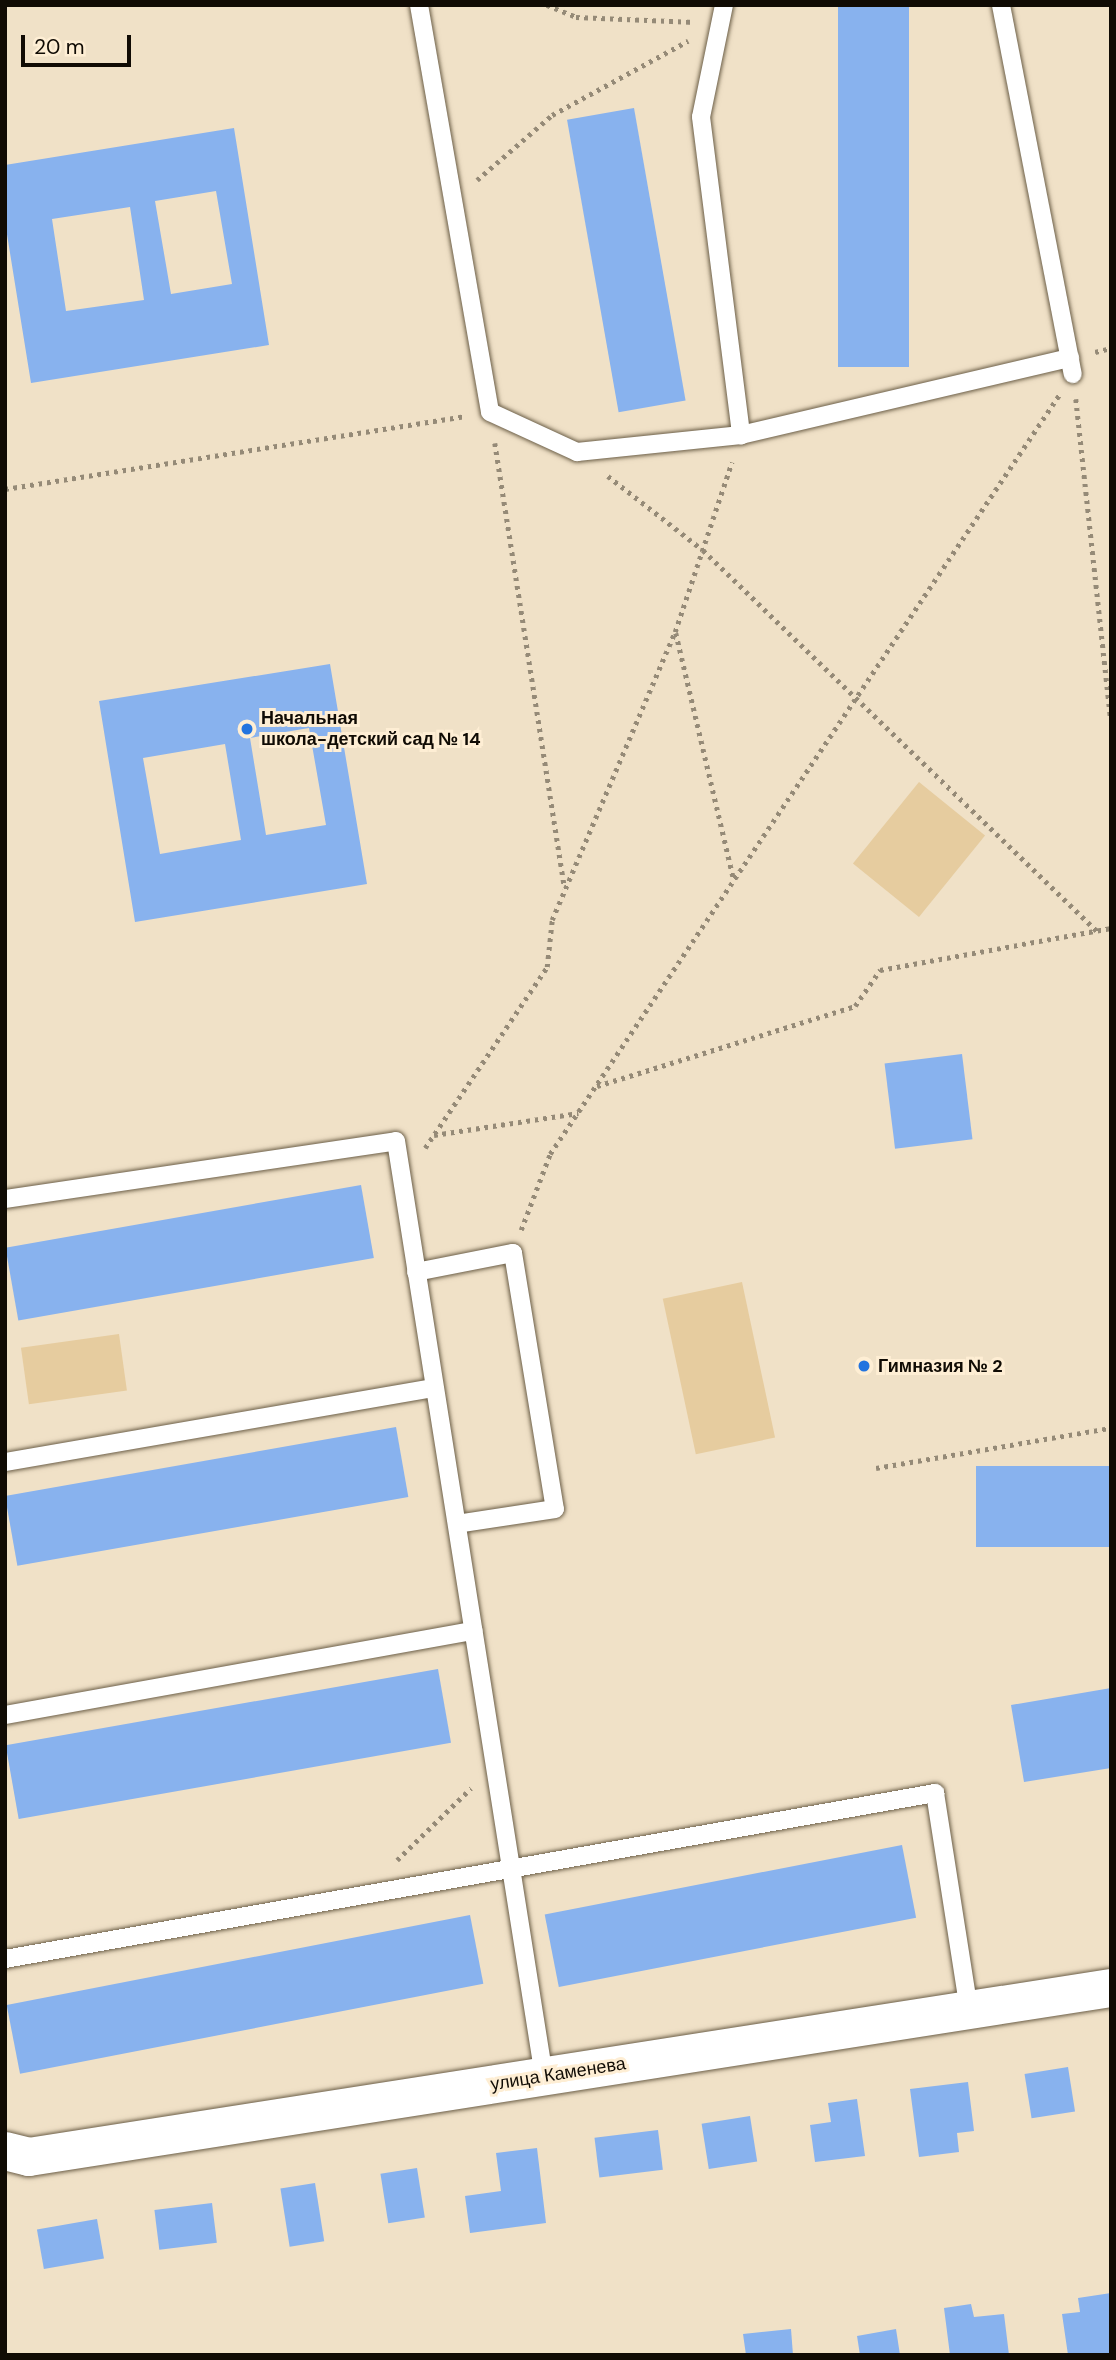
<!DOCTYPE html>
<meta charset="utf-8">
<style>
body{margin:0}
#map{position:relative;width:1116px;height:2360px;overflow:hidden;background:#f0e1c7;font-family:"DM Sans",sans-serif}
div>[style]{position:absolute}
[style*='--x']{left:calc(var(--x)*1px);top:calc(var(--y)*1px);width:calc(var(--w)*1px);rotate:calc(var(--a)*1deg)}
.green>*{inset:0;background:#e6cc9f;transform-origin:0 0}
.building>*{inset:0;background:#88b2ee;transform-origin:0 0}
.path>*{height:4.5px;margin-top:-2.25px;transform-origin:0;background:repeating-linear-gradient(90deg,#958a77 0 3.5px,transparent 0 8.5px)}
.roads{filter:drop-shadow(0 0 2px #6c5f48) drop-shadow(0 0 2px #6c5f48)}
.service>*{height:18px;margin:-9px;padding:0 9px;transform-origin:9px;border-radius:9px;background:#fff}
.secondary>*{height:38px;margin:-19px;padding:0 19px;transform-origin:19px;border-radius:19px;background:#fff}
.dots>*{width:19px;height:19px;translate:-50% -50%;box-sizing:border-box;border:4px solid #feeed4;border-radius:50%}
span{translate:-50% -50%;white-space:nowrap;text-align:center;line-height:1.15;-webkit-text-stroke:6px #feeed4;paint-order:stroke}
.poi-label{font-size:18px;color:#100b04;font-weight:700}
.left{translate:0 -50%;text-align:left}
.street-label{font-size:18px;color:#100b04}
.frame{position:absolute;inset:0;border:7px solid #100b04;pointer-events:none}
.scale{position:absolute;left:21px;top:35px;width:110px;height:32px;box-sizing:border-box;border:4px solid #100b04;border-top:0;padding-left:9px;font-size:21px;line-height:24px;white-space:nowrap;color:#100b04;-webkit-text-stroke:5px #feeed4;paint-order:stroke}
</style>
<div id="map">
<div class="green">
<i style="left:919px;top:782px;width:85px;height:105px;rotate:39deg"></i>
<i style="left:742px;top:1282px;width:159px;height:81px;rotate:78deg"></i>
<i style="left:119px;top:1334px;width:57px;height:99px;rotate:82deg"></i>
</div>
<div class="building">
<i style="left:838px;top:5px;width:71px;height:362px"></i>
<i style="left:634px;top:108px;width:297px;height:68px;rotate:80deg"></i>
<i style="clip-path:polygon(evenodd,234px 128px,269px 345px,31px 383px,5px 222px,5px 165px,234px 128px,216px 191px,232px 284px,171px 294px,155px 201px,216px 191px,234px 128px,130px 207px,144px 300px,66px 311px,52px 219px,130px 207px)"></i>
<i style="clip-path:polygon(evenodd,330px 664px,367px 884px,135px 922px,99px 701px,330px 664px,309px 728px,326px 825px,266px 835px,250px 738px,309px 728px,330px 664px,225px 744px,241px 840px,160px 854px,143px 758px,225px 744px)"></i>
<i style="left:962px;top:1054px;width:86px;height:78px;rotate:83deg"></i>
<i style="left:361px;top:1185px;width:74px;height:361px;rotate:80deg"></i>
<i style="left:396px;top:1427px;width:71px;height:397px;rotate:80deg"></i>
<i style="left:1111px;top:1466px;width:81px;height:135px;rotate:90deg"></i>
<i style="left:438px;top:1669px;width:75px;height:439px;rotate:80deg"></i>
<i style="clip-path:polygon(1111px 1688px,1111px 1768px,1024px 1782px,1011px 1705px)"></i>
<i style="left:902px;top:1845px;width:74px;height:364px;rotate:79deg"></i>
<i style="left:470px;top:1915px;width:70px;height:472px;rotate:79deg"></i>
<i style="left:1068px;top:2067px;width:45px;height:44px;rotate:81deg"></i>
<i style="clip-path:polygon(968px 2082px,974px 2131px,957px 2133px,959px 2152px,919px 2157px,910px 2089px)"></i>
<i style="clip-path:polygon(857px 2099px,865px 2156px,815px 2162px,810px 2125px,831px 2122px,828px 2103px)"></i>
<i style="left:750px;top:2116px;width:46px;height:49px;rotate:81deg"></i>
<i style="left:658px;top:2130px;width:40px;height:64px;rotate:83deg"></i>
<i style="clip-path:polygon(537px 2148px,546px 2223px,470px 2233px,465px 2196px,501px 2191px,496px 2153px)"></i>
<i style="left:417px;top:2168px;width:50px;height:37px;rotate:81deg"></i>
<i style="left:315px;top:2183px;width:59px;height:35px;rotate:81deg"></i>
<i style="left:212px;top:2203px;width:40px;height:58px;rotate:83deg"></i>
<i style="left:97px;top:2219px;width:40px;height:61px;rotate:80deg"></i>
<i style="clip-path:polygon(1111px 2293px,1111px 2355px,1068px 2355px,1062px 2314px,1080px 2312px,1078px 2298px)"></i>
<i style="clip-path:polygon(971px 2304px,974px 2317px,1004px 2314px,1009px 2355px,950px 2355px,944px 2308px)"></i>
<i style="clip-path:polygon(791px 2329px,793px 2355px,746px 2355px,743px 2334px)"></i>
<i style="clip-path:polygon(896px 2329px,900px 2355px,860px 2355px,857px 2336px)"></i>
</div>
<div class="path">
<i style="--x:547;--y:5;--w:31;--a:22"></i>
<i style="--x:576;--y:17;--w:119;--a:2.4"></i>
<i style="--x:477;--y:180;--w:99;--a:-40.9"></i>
<i style="--x:552;--y:115;--w:155;--a:-28.6"></i>
<i style="--x:1095;--y:352;--w:16;--a:-14"></i>
<i style="--x:1076;--y:399;--w:323;--a:83.8"></i>
<i style="--x:495;--y:443;--w:451;--a:81.1"></i>
<i style="--x:608;--y:476;--w:120;--a:37.9"></i>
<i style="--x:703;--y:550;--w:548;--a:44.04"></i>
<i style="--x:5;--y:489;--w:465;--a:-9"></i>
<i style="--x:676;--y:633;--w:254;--a:76.8"></i>
<i style="--x:597;--y:1086;--w:270;--a:-17.2"></i>
<i style="--x:855;--y:1006;--w:44;--a:-55.2"></i>
<i style="--x:880;--y:970;--w:235;--a:-10.3"></i>
<i style="--x:434;--y:1135;--w:146;--a:-8.7"></i>
<i style="--x:425;--y:1148;--w:218;--a:-56"></i>
<i style="--x:547;--y:967;--w:47;--a:-83.9"></i>
<i style="--x:552;--y:920;--w:313;--a:-66.9"></i>
<i style="--x:675;--y:632;--w:179;--a:-71.5"></i>
<i style="--x:521;--y:1230;--w:81;--a:-69.1"></i>
<i style="--x:550;--y:1154;--w:914;--a:-56.15"></i>
<i style="--x:876;--y:1468;--w:238;--a:-9.7"></i>
<i style="--x:397;--y:1860;--w:103;--a:-44.2"></i>
</div>
<div class="roads">
<div class="service">
<i style="--x:419;--y:5;--w:413;--a:80.1"></i>
<i style="--x:490;--y:412;--w:96;--a:24.7"></i>
<i style="--x:577;--y:452;--w:165;--a:-5.9"></i>
<i style="--x:741;--y:435;--w:338;--a:-13.2"></i>
<i style="--x:724;--y:5;--w:114;--a:101.6"></i>
<i style="--x:701;--y:117;--w:321;--a:82.8"></i>
<i style="--x:1001;--y:5;--w:376;--a:79"></i>
<i style="--x:5;--y:1199;--w:395;--a:-8.4"></i>
<i style="--x:396;--y:1141;--w:947;--a:81.01"></i>
<i style="--x:416;--y:1272;--w:99;--a:-11.1"></i>
<i style="--x:513;--y:1253;--w:259;--a:80.7"></i>
<i style="--x:555;--y:1509;--w:99;--a:171.3"></i>
<i style="--x:5;--y:1462;--w:435;--a:-9.8"></i>
<i style="--x:5;--y:1715;--w:476;--a:-10.2"></i>
<i style="--x:5;--y:1959;--w:945;--a:-10.12"></i>
<i style="--x:935;--y:1793;--w:220;--a:81.1"></i>
</div>
<div class="secondary">
<i style="--x:5;--y:2151;--w:25;--a:14"></i>
<i style="--x:29;--y:2157;--w:1095;--a:-8.88"></i>
</div>
</div>
<div class="dots">
<i style="left:247px;top:729px;background:#2374df"></i>
<i style="left:864px;top:1366px;background:#2374df"></i>
</div>
<div class="poi-label">
<span class="left" style="left:261px;top:729px">Начальная<br>школа-детский сад № 14</span>
<span class="left" style="left:878px;top:1366px">Гимназия № 2</span>
</div>
<div class="street-label">
<span style="left:558px;top:2074px;rotate:-9deg">улица Каменева</span>
</div>
<div class="frame"></div>
<div class="scale">20 m</div>
</div>
